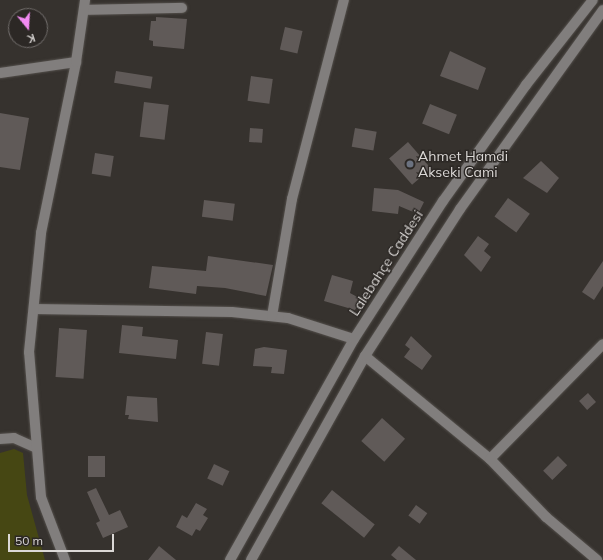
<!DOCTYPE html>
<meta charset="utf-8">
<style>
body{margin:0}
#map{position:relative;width:603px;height:560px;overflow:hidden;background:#36322e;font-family:Mulish,sans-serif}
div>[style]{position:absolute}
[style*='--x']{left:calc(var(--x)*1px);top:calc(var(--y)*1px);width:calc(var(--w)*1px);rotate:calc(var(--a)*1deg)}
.green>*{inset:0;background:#464713}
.building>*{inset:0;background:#605a58;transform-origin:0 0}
.roads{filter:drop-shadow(0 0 1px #54504c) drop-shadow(0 0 1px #54504c)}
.minor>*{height:10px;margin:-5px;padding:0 5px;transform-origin:5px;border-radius:5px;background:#817e7d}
.dots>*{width:11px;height:11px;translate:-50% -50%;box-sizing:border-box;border:2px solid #2c2825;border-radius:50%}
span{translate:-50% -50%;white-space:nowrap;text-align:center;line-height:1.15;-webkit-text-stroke:3px #2c2825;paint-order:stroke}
.poi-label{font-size:14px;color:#dbd8d6}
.left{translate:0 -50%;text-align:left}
.street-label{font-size:14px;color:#dbd8d6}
.north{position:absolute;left:8px;top:8px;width:40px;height:40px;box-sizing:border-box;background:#2c2825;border:1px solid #726e6c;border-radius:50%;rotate:162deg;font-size:11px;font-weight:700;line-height:16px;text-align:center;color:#dbd8d6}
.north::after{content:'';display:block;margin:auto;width:14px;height:18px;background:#f28af2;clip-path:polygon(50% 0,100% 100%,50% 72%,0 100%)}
.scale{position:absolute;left:8px;top:534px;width:106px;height:18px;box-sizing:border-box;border:2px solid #dbd8d6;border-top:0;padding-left:5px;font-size:12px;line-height:14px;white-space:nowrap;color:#dbd8d6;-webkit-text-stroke:3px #2c2825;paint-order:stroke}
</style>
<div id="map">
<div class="green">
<i style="clip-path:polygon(14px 449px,23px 453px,27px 495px,45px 560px,0 560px,0 453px)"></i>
</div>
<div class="building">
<i style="clip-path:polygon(156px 17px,187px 19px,184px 49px,153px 46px,153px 41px,149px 40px,151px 21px,156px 21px)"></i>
<i style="left:285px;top:27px;width:18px;height:23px;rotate:13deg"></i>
<i style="clip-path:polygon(450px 51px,486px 68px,478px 90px,440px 76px)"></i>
<i style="left:116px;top:71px;width:37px;height:12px;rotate:9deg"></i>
<i style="left:251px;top:76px;width:22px;height:25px;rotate:8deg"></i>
<i style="left:144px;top:102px;width:25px;height:35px;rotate:7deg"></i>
<i style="left:430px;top:104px;width:29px;height:21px;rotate:22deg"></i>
<i style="clip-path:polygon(0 113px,29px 118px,20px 170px,0 167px)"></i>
<i style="left:250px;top:128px;width:13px;height:14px;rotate:4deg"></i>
<i style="left:355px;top:128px;width:22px;height:19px;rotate:10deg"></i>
<i style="left:408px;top:142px;width:35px;height:25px;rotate:49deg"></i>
<i style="left:95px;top:153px;width:19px;height:21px;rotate:9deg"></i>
<i style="clip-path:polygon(541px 161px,559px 178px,547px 193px,523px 178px)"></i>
<i style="clip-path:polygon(374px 188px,398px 190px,424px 202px,418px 214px,399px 206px,398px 214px,372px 211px)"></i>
<i style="left:508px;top:198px;width:27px;height:23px;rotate:36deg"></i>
<i style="left:204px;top:200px;width:31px;height:17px;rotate:7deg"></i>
<i style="clip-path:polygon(478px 236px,489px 244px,484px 251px,491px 257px,481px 272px,464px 255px)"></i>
<i style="clip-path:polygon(208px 256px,273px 265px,266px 296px,225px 288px,197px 286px,196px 294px,149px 288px,152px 266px,206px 271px)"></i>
<i style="clip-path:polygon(603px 261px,603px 286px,594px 300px,582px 292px)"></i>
<i style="clip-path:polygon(332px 275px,353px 281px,350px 293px,361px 299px,355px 310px,324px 301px)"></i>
<i style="clip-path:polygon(122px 325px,143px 327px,142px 336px,178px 340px,176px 359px,119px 353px)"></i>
<i style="left:59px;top:328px;width:28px;height:49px;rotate:4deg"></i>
<i style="left:206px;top:332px;width:17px;height:32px;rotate:7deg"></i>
<i style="clip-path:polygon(411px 336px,432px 356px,422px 370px,404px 357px,410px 349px,405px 345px)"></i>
<i style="clip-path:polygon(264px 347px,287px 350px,284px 374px,271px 373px,272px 367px,253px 366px,255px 349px)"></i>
<i style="left:588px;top:393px;width:12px;height:12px;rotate:48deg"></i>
<i style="clip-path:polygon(127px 396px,157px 398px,158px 422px,128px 419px,129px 415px,125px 415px)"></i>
<i style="left:382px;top:418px;width:31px;height:31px;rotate:42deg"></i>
<i style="left:88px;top:456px;width:17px;height:21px"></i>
<i style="left:558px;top:456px;width:13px;height:21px;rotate:45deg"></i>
<i style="left:214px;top:464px;width:17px;height:16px;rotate:25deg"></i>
<i style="clip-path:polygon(96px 488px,109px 515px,120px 510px,128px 527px,103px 538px,96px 523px,100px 521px,87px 492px)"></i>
<i style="left:332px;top:490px;width:55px;height:17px;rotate:39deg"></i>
<i style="clip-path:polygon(196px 503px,207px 509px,203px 515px,208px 518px,200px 531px,196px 529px,192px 536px,176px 527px,182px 515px,187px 518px)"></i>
<i style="left:416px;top:505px;width:14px;height:13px;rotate:36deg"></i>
<i style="clip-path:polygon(159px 546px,176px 560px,148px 560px)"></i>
<i style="clip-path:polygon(399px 546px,416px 560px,397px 560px,391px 555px)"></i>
</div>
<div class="roads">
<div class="minor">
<i style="--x:84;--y:10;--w:98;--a:-1.2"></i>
<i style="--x:0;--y:73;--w:77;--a:-8.2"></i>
<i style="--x:34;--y:309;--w:198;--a:0.9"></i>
<i style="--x:232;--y:312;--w:56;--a:6.1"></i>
<i style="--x:288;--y:318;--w:69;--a:17.7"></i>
<i style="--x:272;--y:316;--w:119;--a:-80.3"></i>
<i style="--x:292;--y:199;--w:206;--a:-75.4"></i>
<i style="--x:365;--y:356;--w:162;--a:39.5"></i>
<i style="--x:490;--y:459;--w:81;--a:46"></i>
<i style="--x:546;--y:517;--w:67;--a:40.1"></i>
<i style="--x:0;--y:439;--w:14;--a:-4"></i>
<i style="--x:14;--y:438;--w:24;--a:24"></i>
<i style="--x:490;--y:459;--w:161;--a:-45.5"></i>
<i style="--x:65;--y:560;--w:67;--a:-110.9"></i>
<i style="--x:41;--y:497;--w:145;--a:-94.7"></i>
<i style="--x:29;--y:352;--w:120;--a:-84.2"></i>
<i style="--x:41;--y:233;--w:175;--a:-78.4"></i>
<i style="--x:76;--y:62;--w:63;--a:-81.7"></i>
<i style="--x:230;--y:560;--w:253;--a:-60.7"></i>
<i style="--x:354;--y:339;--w:164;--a:-57.2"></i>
<i style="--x:443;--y:201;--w:143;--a:-54.4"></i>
<i style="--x:526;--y:85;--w:108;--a:-51.8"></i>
<i style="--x:251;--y:560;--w:234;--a:-60.8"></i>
<i style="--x:365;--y:356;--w:175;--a:-57.1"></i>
<i style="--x:460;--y:209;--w:245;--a:-54.3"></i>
</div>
</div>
<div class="dots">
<i style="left:410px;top:164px;background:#6b7280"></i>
</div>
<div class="poi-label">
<span class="left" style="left:418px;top:164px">Ahmet Hamdi<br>Akseki Cami</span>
</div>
<div class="street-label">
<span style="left:386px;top:263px;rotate:-57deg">Lalebahçe Caddesi</span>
</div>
<div class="north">K</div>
<div class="scale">50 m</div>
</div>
